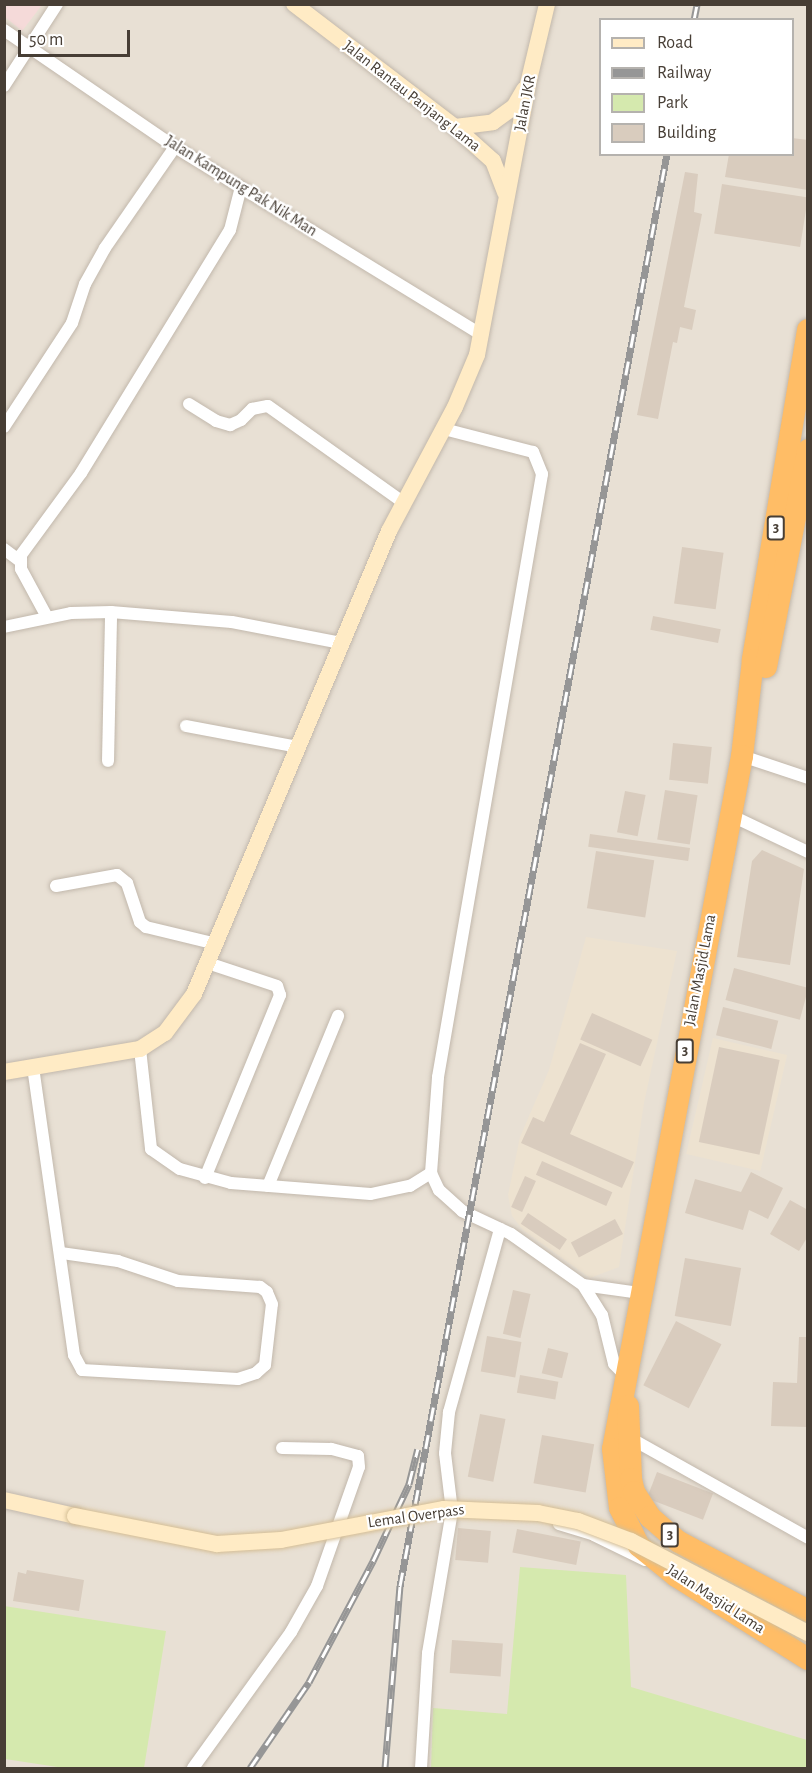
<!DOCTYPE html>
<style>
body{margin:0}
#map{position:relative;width:812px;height:1773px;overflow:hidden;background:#f4eee6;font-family:"Alegreya Sans",sans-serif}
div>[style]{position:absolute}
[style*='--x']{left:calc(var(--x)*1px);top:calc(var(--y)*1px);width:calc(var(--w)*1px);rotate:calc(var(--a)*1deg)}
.residential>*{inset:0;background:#e8e0d4}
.education>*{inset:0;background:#ede2d0;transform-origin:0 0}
.medical>*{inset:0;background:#f5dad9}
.green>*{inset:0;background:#d5e9ae}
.building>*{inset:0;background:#d9ccbe;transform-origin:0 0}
.roads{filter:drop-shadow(0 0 2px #c2b8ac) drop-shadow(0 0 2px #c2b8ac)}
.street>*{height:12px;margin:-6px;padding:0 6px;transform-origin:6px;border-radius:6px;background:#fff}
.secondary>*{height:16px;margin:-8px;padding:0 8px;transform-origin:8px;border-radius:8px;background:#ffebc5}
.highway>*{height:22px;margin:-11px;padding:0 11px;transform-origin:11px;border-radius:11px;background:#ffbd66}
.rail>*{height:7px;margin-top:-3.5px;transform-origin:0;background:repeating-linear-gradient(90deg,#fff 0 14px,#969696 0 28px);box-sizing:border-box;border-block:2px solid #969696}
.bridges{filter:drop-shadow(0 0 2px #d5be95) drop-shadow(0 0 2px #d5be95)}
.secondary-bridge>*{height:16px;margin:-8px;padding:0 8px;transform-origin:8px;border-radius:8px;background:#ffebc5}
span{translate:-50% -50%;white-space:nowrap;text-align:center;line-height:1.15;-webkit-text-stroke:4.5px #fff;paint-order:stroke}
.shield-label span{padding:2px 4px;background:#fff;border:2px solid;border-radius:4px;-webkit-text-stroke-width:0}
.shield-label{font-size:15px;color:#473e35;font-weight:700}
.street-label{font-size:16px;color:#473e35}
.frame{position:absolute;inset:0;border:6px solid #473e35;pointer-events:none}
.legend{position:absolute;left:599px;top:18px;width:195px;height:138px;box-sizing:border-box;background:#fff;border:2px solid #b5b2ae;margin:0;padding:8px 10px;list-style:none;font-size:18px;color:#473e35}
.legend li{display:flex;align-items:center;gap:12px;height:30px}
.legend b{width:30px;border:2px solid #b5b2ae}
.scale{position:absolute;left:18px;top:30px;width:112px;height:27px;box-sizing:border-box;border:3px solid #473e35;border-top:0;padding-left:8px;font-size:18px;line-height:21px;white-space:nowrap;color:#473e35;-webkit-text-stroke:4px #fff;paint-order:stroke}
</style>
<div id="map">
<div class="residential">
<i style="clip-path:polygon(evenodd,5px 5px,807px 5px,807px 1768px,5px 1768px,5px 5px,600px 20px,792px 20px,792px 154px,600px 154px,600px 20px)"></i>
</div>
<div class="education">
<i style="clip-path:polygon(586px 937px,677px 951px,644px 1103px,619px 1267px,590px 1278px,523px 1230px,512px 1216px,508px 1195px,520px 1137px,549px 1070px)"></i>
<i style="left:713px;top:1038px;width:76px;height:119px;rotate:13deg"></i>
</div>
<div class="medical">
<i style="clip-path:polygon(4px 5px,5px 4px,42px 5px,22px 31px,5px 17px)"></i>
</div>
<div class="green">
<i style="clip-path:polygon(520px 1567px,626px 1575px,631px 1687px,807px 1740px,807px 1768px,431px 1768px,433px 1708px,507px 1714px)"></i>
<i style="clip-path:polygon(4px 1606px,166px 1631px,144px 1768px,64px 1768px,5px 1759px)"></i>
</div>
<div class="building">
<i style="clip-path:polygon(792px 138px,808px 140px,808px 190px,725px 177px,729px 154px,792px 154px)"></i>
<i style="clip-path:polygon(685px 172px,698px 174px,694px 212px,702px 214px,684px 307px,696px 310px,692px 330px,680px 327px,677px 343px,673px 342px,658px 419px,637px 415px)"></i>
<i style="left:722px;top:184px;width:87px;height:50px;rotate:9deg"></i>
<i style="left:682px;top:547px;width:42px;height:57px;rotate:8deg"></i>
<i style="left:653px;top:616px;width:69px;height:14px;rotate:11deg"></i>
<i style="left:673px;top:743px;width:39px;height:37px;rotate:6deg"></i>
<i style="left:665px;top:790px;width:33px;height:50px;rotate:9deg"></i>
<i style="left:625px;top:791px;width:21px;height:42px;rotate:11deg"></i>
<i style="left:590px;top:834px;width:101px;height:13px;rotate:8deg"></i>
<i style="clip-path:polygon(762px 850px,804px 869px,790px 965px,737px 957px,752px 861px)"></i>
<i style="left:596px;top:851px;width:59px;height:58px;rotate:9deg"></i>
<i style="left:734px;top:968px;width:77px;height:33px;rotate:15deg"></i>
<i style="left:723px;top:1007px;width:57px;height:29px;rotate:14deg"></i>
<i style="left:592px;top:1013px;width:66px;height:29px;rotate:24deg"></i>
<i style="clip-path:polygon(580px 1043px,606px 1054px,570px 1134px,634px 1162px,622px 1188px,521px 1143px,533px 1117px,544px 1122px)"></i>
<i style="left:719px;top:1047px;width:62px;height:97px;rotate:12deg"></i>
<i style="left:542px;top:1161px;width:77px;height:15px;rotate:24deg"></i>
<i style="clip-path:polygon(751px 1172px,783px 1188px,768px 1219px,749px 1210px,743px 1230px,685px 1213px,695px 1179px,741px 1192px)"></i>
<i style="left:525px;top:1176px;width:12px;height:34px;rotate:24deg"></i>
<i style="clip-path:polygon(790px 1200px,808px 1210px,808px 1236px,799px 1251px,770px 1234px)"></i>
<i style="left:528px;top:1213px;width:47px;height:13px;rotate:34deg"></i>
<i style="left:615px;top:1219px;width:17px;height:50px;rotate:62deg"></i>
<i style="left:685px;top:1258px;width:57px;height:59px;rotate:10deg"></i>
<i style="left:513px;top:1290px;width:18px;height:45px;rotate:13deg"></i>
<i style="left:676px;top:1321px;width:51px;height:72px;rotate:27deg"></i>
<i style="left:487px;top:1336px;width:35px;height:36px;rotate:10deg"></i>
<i style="clip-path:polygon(799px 1337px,808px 1337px,808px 1427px,771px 1426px,773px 1382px,797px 1383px)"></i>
<i style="left:548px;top:1348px;width:21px;height:26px;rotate:14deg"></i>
<i style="left:520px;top:1375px;width:39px;height:18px;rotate:10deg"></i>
<i style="left:480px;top:1414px;width:26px;height:64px;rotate:11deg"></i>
<i style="left:542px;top:1435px;width:53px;height:49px;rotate:10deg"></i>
<i style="left:657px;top:1472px;width:60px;height:28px;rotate:21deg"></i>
<i style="left:458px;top:1528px;width:33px;height:32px;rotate:5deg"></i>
<i style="left:517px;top:1529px;width:65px;height:24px;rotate:11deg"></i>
<i style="clip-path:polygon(27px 1570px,84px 1580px,79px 1611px,13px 1601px,18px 1572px,26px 1574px)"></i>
<i style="left:452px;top:1640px;width:51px;height:33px;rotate:4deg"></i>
</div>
<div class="roads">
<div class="street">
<i style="--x:4;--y:30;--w:207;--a:34.4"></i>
<i style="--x:175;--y:147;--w:360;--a:31.5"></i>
<i style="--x:4;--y:86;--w:98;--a:-57.1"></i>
<i style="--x:189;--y:404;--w:32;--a:32"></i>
<i style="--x:216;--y:421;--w:15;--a:16"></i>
<i style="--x:230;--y:425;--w:12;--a:-24"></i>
<i style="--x:241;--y:420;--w:16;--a:-45"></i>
<i style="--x:252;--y:409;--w:16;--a:-11"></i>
<i style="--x:268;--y:406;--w:167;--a:35.5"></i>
<i style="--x:4;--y:427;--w:124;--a:-56.8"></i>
<i style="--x:72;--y:323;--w:41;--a:-71.6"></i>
<i style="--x:85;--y:284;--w:41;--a:-60.9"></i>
<i style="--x:105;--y:248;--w:123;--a:-55.3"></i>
<i style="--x:4;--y:549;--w:20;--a:37"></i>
<i style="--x:47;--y:617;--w:55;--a:-118.4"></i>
<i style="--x:21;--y:569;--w:14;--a:-90"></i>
<i style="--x:21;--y:555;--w:102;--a:-53.8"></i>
<i style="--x:81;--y:473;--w:285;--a:-58.5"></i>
<i style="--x:230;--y:230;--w:44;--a:-75.7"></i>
<i style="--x:4;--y:627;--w:68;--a:-11.8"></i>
<i style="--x:71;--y:613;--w:40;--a:-1.4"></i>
<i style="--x:111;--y:612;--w:121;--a:4.7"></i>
<i style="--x:232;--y:622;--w:111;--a:10.9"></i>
<i style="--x:186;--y:726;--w:114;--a:10.6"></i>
<i style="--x:742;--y:756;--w:70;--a:18.4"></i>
<i style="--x:108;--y:761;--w:149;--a:-88.8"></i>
<i style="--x:730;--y:815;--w:86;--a:25.4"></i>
<i style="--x:56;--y:886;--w:62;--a:-10.2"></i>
<i style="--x:117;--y:875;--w:13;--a:39"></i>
<i style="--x:127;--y:883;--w:41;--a:71.6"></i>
<i style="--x:140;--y:922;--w:8;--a:40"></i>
<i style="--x:146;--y:927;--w:73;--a:13.5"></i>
<i style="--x:140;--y:1049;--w:101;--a:83.7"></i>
<i style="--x:151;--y:1149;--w:35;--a:35"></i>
<i style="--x:180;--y:1169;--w:53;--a:15.4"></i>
<i style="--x:231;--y:1183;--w:140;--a:4.5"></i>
<i style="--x:371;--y:1194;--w:40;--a:-12"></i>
<i style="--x:410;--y:1186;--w:25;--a:-32"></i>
<i style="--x:431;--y:1173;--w:96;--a:-85.8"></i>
<i style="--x:438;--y:1077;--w:612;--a:-80.21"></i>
<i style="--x:542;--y:474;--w:24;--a:-112"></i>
<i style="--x:533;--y:452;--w:92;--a:-165.5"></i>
<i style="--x:33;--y:1067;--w:291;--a:81.9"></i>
<i style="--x:74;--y:1355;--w:17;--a:62"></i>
<i style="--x:82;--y:1370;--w:156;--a:3.3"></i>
<i style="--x:238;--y:1379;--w:19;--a:-18"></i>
<i style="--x:256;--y:1373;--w:12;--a:-42"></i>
<i style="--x:265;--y:1365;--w:61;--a:-83.5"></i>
<i style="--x:272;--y:1304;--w:13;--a:-113"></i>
<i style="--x:267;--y:1292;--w:9;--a:-144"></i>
<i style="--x:260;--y:1287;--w:82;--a:-175.8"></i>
<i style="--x:178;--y:1281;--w:63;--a:-161.6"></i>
<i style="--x:118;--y:1261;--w:58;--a:-172"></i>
<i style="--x:431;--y:1173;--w:19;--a:65"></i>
<i style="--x:439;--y:1190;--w:31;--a:42"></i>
<i style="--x:462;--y:1211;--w:54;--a:25.1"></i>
<i style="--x:511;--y:1234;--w:88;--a:35.3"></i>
<i style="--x:583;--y:1285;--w:36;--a:58"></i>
<i style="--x:602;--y:1315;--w:50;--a:76.2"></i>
<i style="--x:614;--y:1364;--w:18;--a:45"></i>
<i style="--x:205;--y:1178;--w:198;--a:-67.7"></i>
<i style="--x:280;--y:995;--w:9;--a:-108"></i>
<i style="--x:277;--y:986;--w:73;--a:-161.6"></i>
<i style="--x:268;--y:1186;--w:184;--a:-67.6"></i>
<i style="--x:583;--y:1285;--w:58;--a:8"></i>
<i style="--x:630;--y:1438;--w:204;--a:29.3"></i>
<i style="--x:559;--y:1524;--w:37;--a:17"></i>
<i style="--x:594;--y:1535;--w:57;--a:26.1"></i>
<i style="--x:193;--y:1768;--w:168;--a:-54.2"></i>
<i style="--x:291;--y:1632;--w:53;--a:-60.5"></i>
<i style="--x:317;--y:1586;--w:126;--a:-70.6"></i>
<i style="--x:359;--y:1467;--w:11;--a:-95"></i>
<i style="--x:358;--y:1456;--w:28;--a:-165"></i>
<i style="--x:331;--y:1449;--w:49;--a:-178.8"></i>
<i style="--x:421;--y:1768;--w:115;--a:-86.5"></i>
<i style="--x:428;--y:1653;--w:144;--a:-80.4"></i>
<i style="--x:452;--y:1511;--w:58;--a:-96.9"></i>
<i style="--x:445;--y:1453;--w:41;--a:-84.4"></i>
<i style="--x:449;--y:1412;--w:190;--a:-74.4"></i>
</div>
<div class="secondary">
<i style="--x:294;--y:4;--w:203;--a:37.4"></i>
<i style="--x:455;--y:127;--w:51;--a:41.8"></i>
<i style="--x:493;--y:161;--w:34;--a:69"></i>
<i style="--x:455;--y:127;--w:38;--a:-7"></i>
<i style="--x:493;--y:122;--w:26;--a:-36"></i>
<i style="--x:514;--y:107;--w:20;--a:-60"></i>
<i style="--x:4;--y:1072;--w:138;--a:-9.6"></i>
<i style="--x:140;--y:1049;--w:30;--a:-33"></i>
<i style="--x:165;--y:1033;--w:49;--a:-53.4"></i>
<i style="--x:194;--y:994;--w:502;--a:-67.16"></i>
<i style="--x:389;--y:531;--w:140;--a:-62"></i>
<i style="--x:455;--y:407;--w:56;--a:-67.1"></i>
<i style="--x:477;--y:355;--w:276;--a:-79.3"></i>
<i style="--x:528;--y:84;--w:82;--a:-76.6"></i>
<i style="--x:4;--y:1500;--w:73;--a:12.7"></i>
</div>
<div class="highway">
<i style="--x:808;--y:330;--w:335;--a:99.5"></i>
<i style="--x:753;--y:660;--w:97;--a:96.5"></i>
<i style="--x:742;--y:756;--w:705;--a:100.54"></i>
<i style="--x:613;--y:1449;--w:59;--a:83.2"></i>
<i style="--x:620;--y:1508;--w:42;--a:63.4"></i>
<i style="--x:639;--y:1546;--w:48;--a:39"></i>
<i style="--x:676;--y:1576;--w:156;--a:32.2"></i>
<i style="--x:766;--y:667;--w:221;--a:-79"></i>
<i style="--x:628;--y:1406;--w:73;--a:87.6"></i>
<i style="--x:631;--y:1479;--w:13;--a:77"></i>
<i style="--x:634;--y:1492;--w:30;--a:57"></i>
<i style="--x:650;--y:1517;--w:38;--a:41"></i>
<i style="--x:679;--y:1542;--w:146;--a:28.1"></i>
</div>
</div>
<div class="rail">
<i style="--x:694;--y:20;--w:16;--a:-79"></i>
<i style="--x:250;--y:1768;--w:104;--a:-55.5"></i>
<i style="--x:309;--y:1682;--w:137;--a:-62.1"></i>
<i style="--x:373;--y:1561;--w:85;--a:-64.9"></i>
<i style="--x:409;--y:1484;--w:36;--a:-76"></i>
<i style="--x:385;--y:1768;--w:183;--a:-85.3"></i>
<i style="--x:400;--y:1586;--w:1457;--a:-79.44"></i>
</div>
<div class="bridges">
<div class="secondary-bridge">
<i style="--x:75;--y:1516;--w:145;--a:11.2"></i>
<i style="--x:217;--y:1544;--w:64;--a:-3.6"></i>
<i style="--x:281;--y:1540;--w:166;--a:-10.8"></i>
<i style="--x:444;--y:1509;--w:94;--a:2.4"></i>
<i style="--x:538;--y:1513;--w:41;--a:11.3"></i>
<i style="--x:578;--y:1521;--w:57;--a:20.7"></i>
<i style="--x:631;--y:1541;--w:199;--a:27.5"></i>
</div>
</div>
<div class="shield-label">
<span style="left:776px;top:528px">3</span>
<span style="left:685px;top:1051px">3</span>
<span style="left:670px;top:1535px">3</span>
</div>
<div class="street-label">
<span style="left:412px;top:96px;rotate:38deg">Jalan Rantau Panjang Lama</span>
<span style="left:525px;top:103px;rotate:-79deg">Jalan JKR</span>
<span style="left:241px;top:186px;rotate:32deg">Jalan Kampung Pak Nik Man</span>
<span style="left:700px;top:970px;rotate:-79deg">Jalan Masjid Lama</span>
<span style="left:416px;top:1516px;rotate:-8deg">Lemal Overpass</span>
<span style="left:716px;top:1599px;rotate:33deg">Jalan Masjid Lama</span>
</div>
<div class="frame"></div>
<ul class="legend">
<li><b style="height:8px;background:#ffebc5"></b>Road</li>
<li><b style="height:8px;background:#969696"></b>Railway</li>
<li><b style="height:16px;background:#d5e9ae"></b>Park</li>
<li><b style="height:16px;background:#d9ccbe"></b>Building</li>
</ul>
<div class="scale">50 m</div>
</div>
